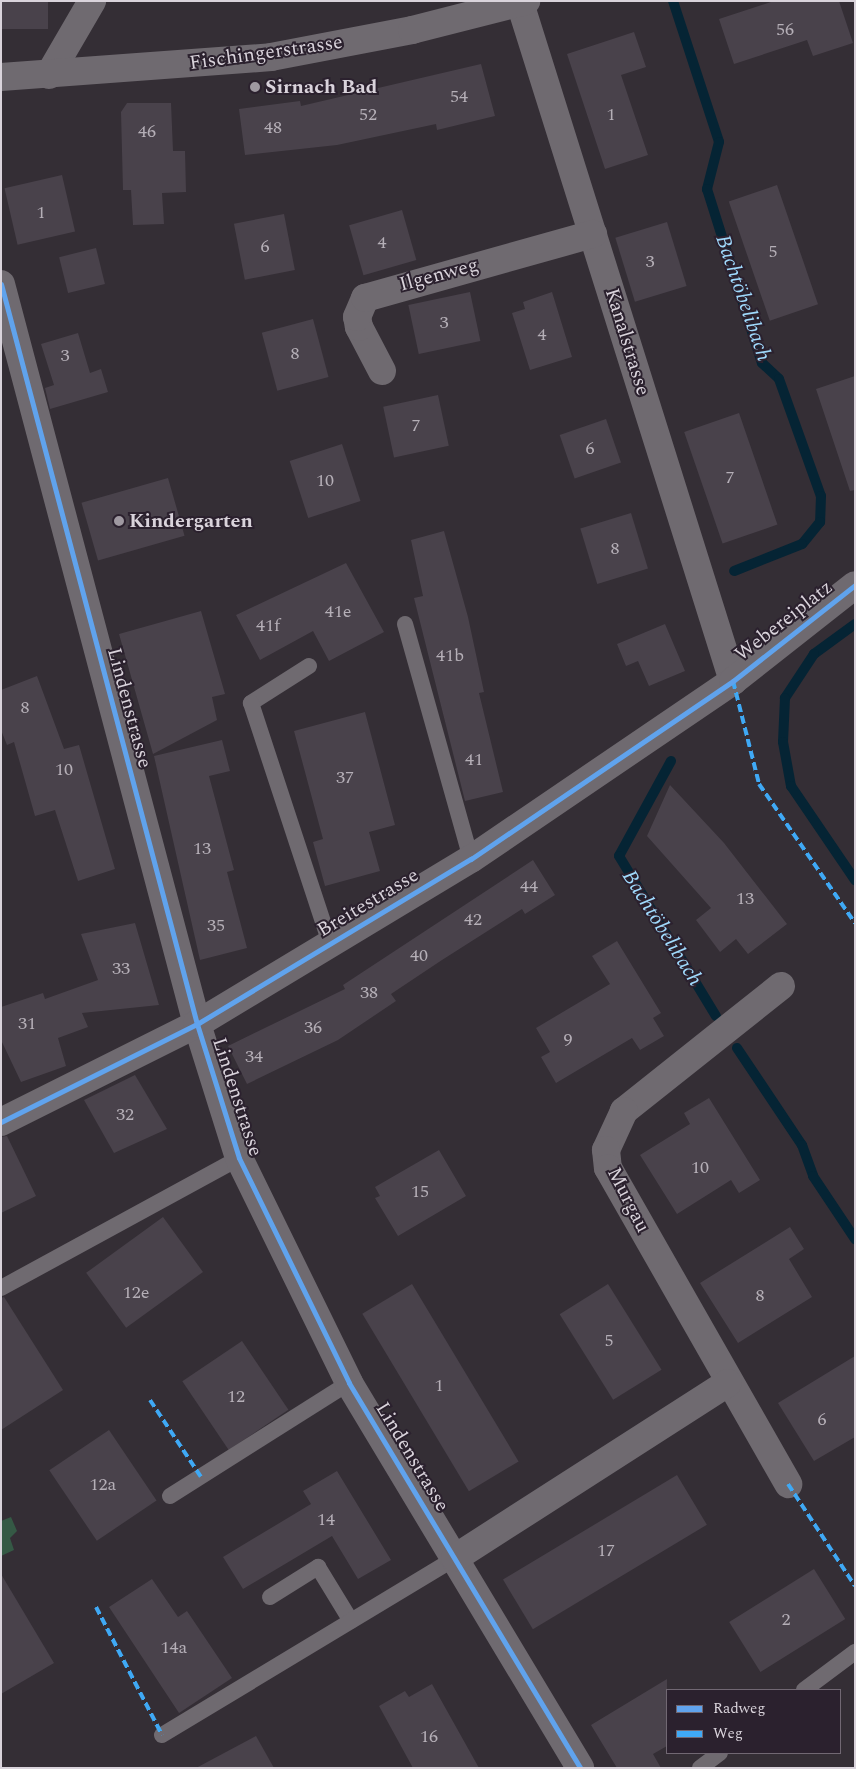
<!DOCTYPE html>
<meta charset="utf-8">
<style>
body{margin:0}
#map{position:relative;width:856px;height:1769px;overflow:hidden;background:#342e35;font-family:Spectral,serif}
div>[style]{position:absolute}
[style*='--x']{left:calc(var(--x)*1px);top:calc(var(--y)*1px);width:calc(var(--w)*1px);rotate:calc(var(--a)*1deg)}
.green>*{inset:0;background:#355945}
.stream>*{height:10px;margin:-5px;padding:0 5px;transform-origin:5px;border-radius:5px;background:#052434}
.building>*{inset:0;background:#49424b;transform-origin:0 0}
.lane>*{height:16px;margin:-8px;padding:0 8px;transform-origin:8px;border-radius:8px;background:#6f6a70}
.street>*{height:28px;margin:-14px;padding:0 14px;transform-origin:14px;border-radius:14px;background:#6f6a70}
.secondary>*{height:28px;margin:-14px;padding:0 14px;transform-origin:14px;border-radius:14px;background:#6f6a70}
.quiet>*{height:4px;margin-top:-2px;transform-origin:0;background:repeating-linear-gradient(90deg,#3fa9f5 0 8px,transparent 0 12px)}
.cycleway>*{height:5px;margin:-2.5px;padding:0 2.5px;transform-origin:2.5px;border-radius:2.5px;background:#60a3ed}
.dots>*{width:14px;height:14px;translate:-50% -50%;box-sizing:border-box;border:2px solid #2b212e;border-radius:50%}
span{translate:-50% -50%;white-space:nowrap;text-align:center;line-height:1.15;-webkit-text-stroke:4px #2b212e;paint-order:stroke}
.number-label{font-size:18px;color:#b5afb7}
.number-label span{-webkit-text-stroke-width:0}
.street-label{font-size:20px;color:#d9d3db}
.poi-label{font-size:20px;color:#d9d3db;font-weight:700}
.left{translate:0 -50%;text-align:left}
.water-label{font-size:21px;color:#a0dafd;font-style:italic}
.frame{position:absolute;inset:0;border:2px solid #d9d3db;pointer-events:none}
.legend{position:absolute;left:666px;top:1689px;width:175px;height:65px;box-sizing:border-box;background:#2b212e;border:1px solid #716873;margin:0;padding:6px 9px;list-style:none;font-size:15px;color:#d9d3db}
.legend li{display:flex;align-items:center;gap:10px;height:25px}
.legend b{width:25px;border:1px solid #716873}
</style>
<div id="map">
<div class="green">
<i style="clip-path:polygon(11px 1517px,17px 1531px,10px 1538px,14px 1550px,1px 1556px,1px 1521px)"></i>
</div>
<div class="stream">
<i style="--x:673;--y:1;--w:148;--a:71.9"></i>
<i style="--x:719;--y:142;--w:49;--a:104.3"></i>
<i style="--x:707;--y:189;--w:182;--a:72.5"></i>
<i style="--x:762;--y:363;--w:23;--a:43"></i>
<i style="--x:779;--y:379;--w:124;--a:70.3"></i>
<i style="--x:821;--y:496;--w:26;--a:92"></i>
<i style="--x:820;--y:522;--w:28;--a:129"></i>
<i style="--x:802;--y:544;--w:73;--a:158.3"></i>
<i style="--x:855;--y:624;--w:51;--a:143.8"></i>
<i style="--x:814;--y:654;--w:53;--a:123.4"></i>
<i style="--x:785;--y:698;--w:44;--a:92.6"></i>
<i style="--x:783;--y:742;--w:45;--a:79.7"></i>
<i style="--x:791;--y:786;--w:114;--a:55.8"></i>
<i style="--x:671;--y:761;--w:108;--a:118.7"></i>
<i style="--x:619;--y:856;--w:187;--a:58.8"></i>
<i style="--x:737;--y:1048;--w:117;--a:56.2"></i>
<i style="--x:802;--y:1145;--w:33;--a:70"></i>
<i style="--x:813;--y:1176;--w:76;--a:56.3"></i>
</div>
<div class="building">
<i style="left:1px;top:1px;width:47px;height:28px"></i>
<i style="clip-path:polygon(774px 1px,839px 1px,853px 43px,813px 56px,807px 40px,734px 64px,719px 19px)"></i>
<i style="clip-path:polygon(634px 32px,646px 67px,621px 75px,648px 155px,605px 169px,567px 54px)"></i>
<i style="clip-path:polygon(481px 64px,495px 116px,437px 130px,436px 124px,337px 145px,245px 155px,239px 109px,300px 101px,301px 106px)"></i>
<i style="clip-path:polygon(127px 103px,171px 103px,173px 151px,185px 151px,186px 192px,162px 193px,164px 224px,133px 225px,131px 190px,123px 190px,121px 112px)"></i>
<i style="left:62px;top:175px;width:58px;height:59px;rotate:77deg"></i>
<i style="left:777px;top:185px;width:126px;height:51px;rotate:71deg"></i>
<i style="left:402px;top:210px;width:52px;height:55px;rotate:74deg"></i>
<i style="left:284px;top:214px;width:57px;height:51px;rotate:79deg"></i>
<i style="left:667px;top:222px;width:67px;height:54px;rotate:73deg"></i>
<i style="left:96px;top:248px;width:37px;height:38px;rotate:76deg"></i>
<i style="left:470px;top:292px;width:50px;height:63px;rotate:78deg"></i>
<i style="clip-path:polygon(552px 292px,572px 357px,530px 370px,512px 313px,525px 309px,523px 302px)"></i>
<i style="left:313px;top:319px;width:60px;height:53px;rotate:75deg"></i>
<i style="clip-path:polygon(78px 333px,90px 373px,101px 369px,108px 392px,50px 409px,45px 388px,54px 385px,41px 344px)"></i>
<i style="clip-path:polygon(855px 376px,855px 490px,850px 491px,816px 389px)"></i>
<i style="left:438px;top:395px;width:52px;height:56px;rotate:78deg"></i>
<i style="left:739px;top:413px;width:118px;height:58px;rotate:71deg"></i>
<i style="left:606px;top:419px;width:46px;height:49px;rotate:71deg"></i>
<i style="left:342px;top:444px;width:60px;height:55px;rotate:72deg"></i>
<i style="left:168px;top:478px;width:60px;height:90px;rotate:74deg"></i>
<i style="left:631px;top:513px;width:58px;height:53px;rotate:73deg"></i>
<i style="clip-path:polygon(444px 531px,468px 617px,484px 692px,479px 693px,503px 792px,465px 801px,414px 598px,423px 596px,411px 540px)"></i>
<i style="clip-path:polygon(346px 563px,384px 632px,329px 661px,313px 631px,260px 660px,236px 615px)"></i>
<i style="clip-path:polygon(201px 611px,225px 694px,212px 697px,217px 720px,153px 754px,119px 634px)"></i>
<i style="clip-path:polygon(665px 624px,685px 671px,649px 686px,638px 661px,626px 666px,617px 644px)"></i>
<i style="clip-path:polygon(37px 676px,64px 749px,79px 745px,115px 869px,78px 881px,55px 810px,35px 816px,14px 742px,7px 745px,1px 730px,1px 690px)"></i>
<i style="clip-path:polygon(365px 712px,395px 825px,369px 832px,380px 871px,325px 886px,313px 842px,323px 839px,294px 731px)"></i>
<i style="clip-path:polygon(222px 740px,230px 771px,209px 776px,234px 870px,227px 872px,247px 948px,200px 960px,154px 756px)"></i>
<i style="clip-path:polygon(670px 785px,724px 843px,787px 924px,748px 954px,736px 939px,720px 952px,696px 920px,711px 908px,647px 836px)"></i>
<i style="clip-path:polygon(533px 860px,555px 895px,525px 914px,522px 909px,442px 960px,391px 994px,396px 1001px,338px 1040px,247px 1084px,228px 1046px,345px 989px,343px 985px)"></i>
<i style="clip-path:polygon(135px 923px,159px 1005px,82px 1013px,88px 1027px,58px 1038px,66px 1066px,21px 1082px,1px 1040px,1px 1007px,43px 993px,45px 999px,98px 980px,81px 934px)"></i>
<i style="clip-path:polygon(617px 941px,661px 1013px,653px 1018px,664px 1036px,640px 1050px,632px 1038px,556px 1083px,541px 1057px,550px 1052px,536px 1028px,610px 984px,592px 956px)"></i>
<i style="clip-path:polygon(135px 1075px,167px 1129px,114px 1153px,84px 1100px)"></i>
<i style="clip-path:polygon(709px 1098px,760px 1180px,739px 1193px,731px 1180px,677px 1214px,640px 1155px,690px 1124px,684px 1113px)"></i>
<i style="clip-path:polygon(7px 1136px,36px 1196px,1px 1213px,1px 1137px)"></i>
<i style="clip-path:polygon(439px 1150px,466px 1196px,398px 1236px,375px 1198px,380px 1196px,375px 1187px)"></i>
<i style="left:163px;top:1217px;width:68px;height:95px;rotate:54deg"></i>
<i style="clip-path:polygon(790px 1227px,804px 1249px,789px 1259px,812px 1297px,738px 1343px,700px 1283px)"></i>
<i style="left:412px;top:1284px;width:207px;height:58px;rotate:59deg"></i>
<i style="left:608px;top:1284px;width:101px;height:57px;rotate:58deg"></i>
<i style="clip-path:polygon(4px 1297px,63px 1390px,1px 1430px,1px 1298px)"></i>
<i style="left:242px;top:1341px;width:83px;height:72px;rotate:56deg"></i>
<i style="clip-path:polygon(855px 1356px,855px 1437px,814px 1461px,778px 1403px)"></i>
<i style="left:109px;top:1430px;width:85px;height:72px;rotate:56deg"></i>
<i style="clip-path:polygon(337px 1471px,391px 1560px,358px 1579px,332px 1536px,243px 1589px,223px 1557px,311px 1504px,303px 1491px)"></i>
<i style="left:677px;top:1475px;width:58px;height:203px;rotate:59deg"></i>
<i style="left:814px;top:1569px;width:59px;height:100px;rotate:58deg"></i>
<i style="clip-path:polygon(1px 1574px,54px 1663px,1px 1694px)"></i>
<i style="clip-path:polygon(152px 1579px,178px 1617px,187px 1611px,232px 1678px,179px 1713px,109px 1607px)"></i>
<i style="clip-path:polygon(667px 1679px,667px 1746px,653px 1754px,661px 1768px,617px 1768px,591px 1725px)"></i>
<i style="clip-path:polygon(432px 1684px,479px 1768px,413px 1768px,379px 1706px,405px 1691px,409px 1697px)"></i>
<i style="clip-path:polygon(256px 1736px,274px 1768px,196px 1768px)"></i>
</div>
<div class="lane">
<i style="--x:405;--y:624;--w:244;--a:74.3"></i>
<i style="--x:309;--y:666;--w:69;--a:147.5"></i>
<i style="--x:251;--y:703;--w:253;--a:71.8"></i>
<i style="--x:1;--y:1288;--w:271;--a:-28.6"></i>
<i style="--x:170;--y:1496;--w:212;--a:-32.3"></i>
<i style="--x:270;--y:1597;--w:57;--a:-32"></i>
<i style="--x:318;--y:1567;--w:63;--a:58.6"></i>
<i style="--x:804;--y:1690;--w:64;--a:-36.7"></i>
<i style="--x:162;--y:1735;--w:342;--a:-31.1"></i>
<i style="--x:700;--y:1768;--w:25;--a:-37"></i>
</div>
<div class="street">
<i style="--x:520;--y:3;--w:711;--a:72.56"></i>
<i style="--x:49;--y:75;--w:86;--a:-59.8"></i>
<i style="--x:1;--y:284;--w:766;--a:75.17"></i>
<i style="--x:197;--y:1024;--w:140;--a:72.6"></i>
<i style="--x:239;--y:1158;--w:250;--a:63.9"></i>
<i style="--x:349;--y:1383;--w:449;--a:59"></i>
<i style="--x:382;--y:371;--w:50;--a:-117.6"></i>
<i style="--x:359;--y:327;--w:10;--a:-101"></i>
<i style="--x:357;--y:317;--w:21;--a:-67"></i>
<i style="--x:365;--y:298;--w:237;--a:-15.7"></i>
<i style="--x:781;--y:986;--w:201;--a:141.5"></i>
<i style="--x:624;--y:1111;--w:43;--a:114.8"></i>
<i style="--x:606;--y:1150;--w:18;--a:84"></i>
<i style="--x:608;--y:1168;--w:364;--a:60.3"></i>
<i style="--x:1;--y:1122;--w:219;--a:-26.6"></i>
<i style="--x:197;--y:1024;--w:320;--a:-31.1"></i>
<i style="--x:471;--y:859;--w:317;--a:-34.2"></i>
<i style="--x:733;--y:681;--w:155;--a:-38.2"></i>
<i style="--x:455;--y:1558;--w:324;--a:-32.7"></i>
</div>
<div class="secondary">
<i style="--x:1;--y:77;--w:271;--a:-4.2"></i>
<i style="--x:271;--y:57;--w:144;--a:-10.8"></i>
<i style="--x:412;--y:30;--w:118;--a:-14.3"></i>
</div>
<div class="quiet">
<i style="--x:733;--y:681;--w:106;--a:75.8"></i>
<i style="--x:759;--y:784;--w:169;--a:55.4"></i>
<i style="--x:150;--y:1400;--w:92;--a:56.5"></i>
<i style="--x:788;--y:1484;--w:122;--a:56.7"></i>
<i style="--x:96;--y:1607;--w:144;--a:62.7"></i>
</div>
<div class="cycleway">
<i style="--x:1;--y:284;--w:766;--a:75.17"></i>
<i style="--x:197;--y:1024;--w:140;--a:72.6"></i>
<i style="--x:239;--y:1158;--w:250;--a:63.9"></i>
<i style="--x:349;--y:1383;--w:449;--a:59"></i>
<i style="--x:1;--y:1122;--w:219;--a:-26.6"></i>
<i style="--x:197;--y:1024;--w:320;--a:-31.1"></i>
<i style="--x:471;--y:859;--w:317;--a:-34.2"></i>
<i style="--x:733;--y:681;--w:155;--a:-38.2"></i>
</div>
<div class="dots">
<i style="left:255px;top:87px;background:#9f99a1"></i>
<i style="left:119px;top:521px;background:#9f99a1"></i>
</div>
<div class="number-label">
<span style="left:785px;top:30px">56</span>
<span style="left:459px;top:97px">54</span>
<span style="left:368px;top:115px">52</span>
<span style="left:611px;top:115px">1</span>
<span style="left:273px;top:128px">48</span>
<span style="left:147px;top:132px">46</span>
<span style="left:41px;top:213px">1</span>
<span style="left:382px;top:243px">4</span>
<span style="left:265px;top:247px">6</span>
<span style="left:773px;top:252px">5</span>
<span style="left:650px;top:262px">3</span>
<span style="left:444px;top:323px">3</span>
<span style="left:542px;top:335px">4</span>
<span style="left:295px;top:354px">8</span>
<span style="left:65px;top:356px">3</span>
<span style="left:416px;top:426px">7</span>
<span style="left:590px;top:449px">6</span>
<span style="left:730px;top:478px">7</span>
<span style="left:325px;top:481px">10</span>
<span style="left:615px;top:549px">8</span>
<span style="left:338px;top:612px">41e</span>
<span style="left:268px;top:626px">41f</span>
<span style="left:450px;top:656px">41b</span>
<span style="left:25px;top:708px">8</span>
<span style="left:474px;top:760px">41</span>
<span style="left:64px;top:770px">10</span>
<span style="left:345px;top:778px">37</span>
<span style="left:202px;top:849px">13</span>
<span style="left:529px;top:887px">44</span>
<span style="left:745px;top:899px">13</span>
<span style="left:473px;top:920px">42</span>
<span style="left:216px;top:926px">35</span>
<span style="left:419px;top:956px">40</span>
<span style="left:121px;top:969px">33</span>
<span style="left:369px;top:993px">38</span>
<span style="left:27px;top:1024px">31</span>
<span style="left:313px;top:1028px">36</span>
<span style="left:568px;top:1040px">9</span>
<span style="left:254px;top:1057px">34</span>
<span style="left:125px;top:1115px">32</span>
<span style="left:700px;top:1168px">10</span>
<span style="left:420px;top:1192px">15</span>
<span style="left:136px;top:1293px">12e</span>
<span style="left:760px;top:1296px">8</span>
<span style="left:609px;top:1341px">5</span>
<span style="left:439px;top:1386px">1</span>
<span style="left:236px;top:1397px">12</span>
<span style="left:822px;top:1420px">6</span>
<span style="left:103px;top:1485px">12a</span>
<span style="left:326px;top:1520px">14</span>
<span style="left:606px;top:1551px">17</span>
<span style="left:786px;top:1620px">2</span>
<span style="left:174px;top:1648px">14a</span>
<span style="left:429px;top:1737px">16</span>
</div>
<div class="street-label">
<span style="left:266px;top:53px;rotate:-8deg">Fischingerstrasse</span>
<span style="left:439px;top:275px;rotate:-15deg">Ilgenweg</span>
<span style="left:627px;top:342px;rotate:73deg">Kanalstrasse</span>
<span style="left:784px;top:621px;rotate:-38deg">Webereiplatz</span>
<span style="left:129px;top:708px;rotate:75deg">Lindenstrasse</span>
<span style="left:368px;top:903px;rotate:-31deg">Breitestrasse</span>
<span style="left:237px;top:1097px;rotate:72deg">Lindenstrasse</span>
<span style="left:628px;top:1200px;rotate:63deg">Murgau</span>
<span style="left:412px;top:1457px;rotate:59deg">Lindenstrasse</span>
</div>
<div class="poi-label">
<span class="left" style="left:265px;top:87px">Sirnach Bad</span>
<span class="left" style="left:129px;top:521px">Kindergarten</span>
</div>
<div class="water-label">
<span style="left:743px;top:298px;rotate:71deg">Bachtöbelibach</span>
<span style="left:662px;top:928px;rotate:58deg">Bachtöbelibach</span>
</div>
<div class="frame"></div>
<ul class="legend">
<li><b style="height:6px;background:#60a3ed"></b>Radweg</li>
<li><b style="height:6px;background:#3fa9f5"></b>Weg</li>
</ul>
</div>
